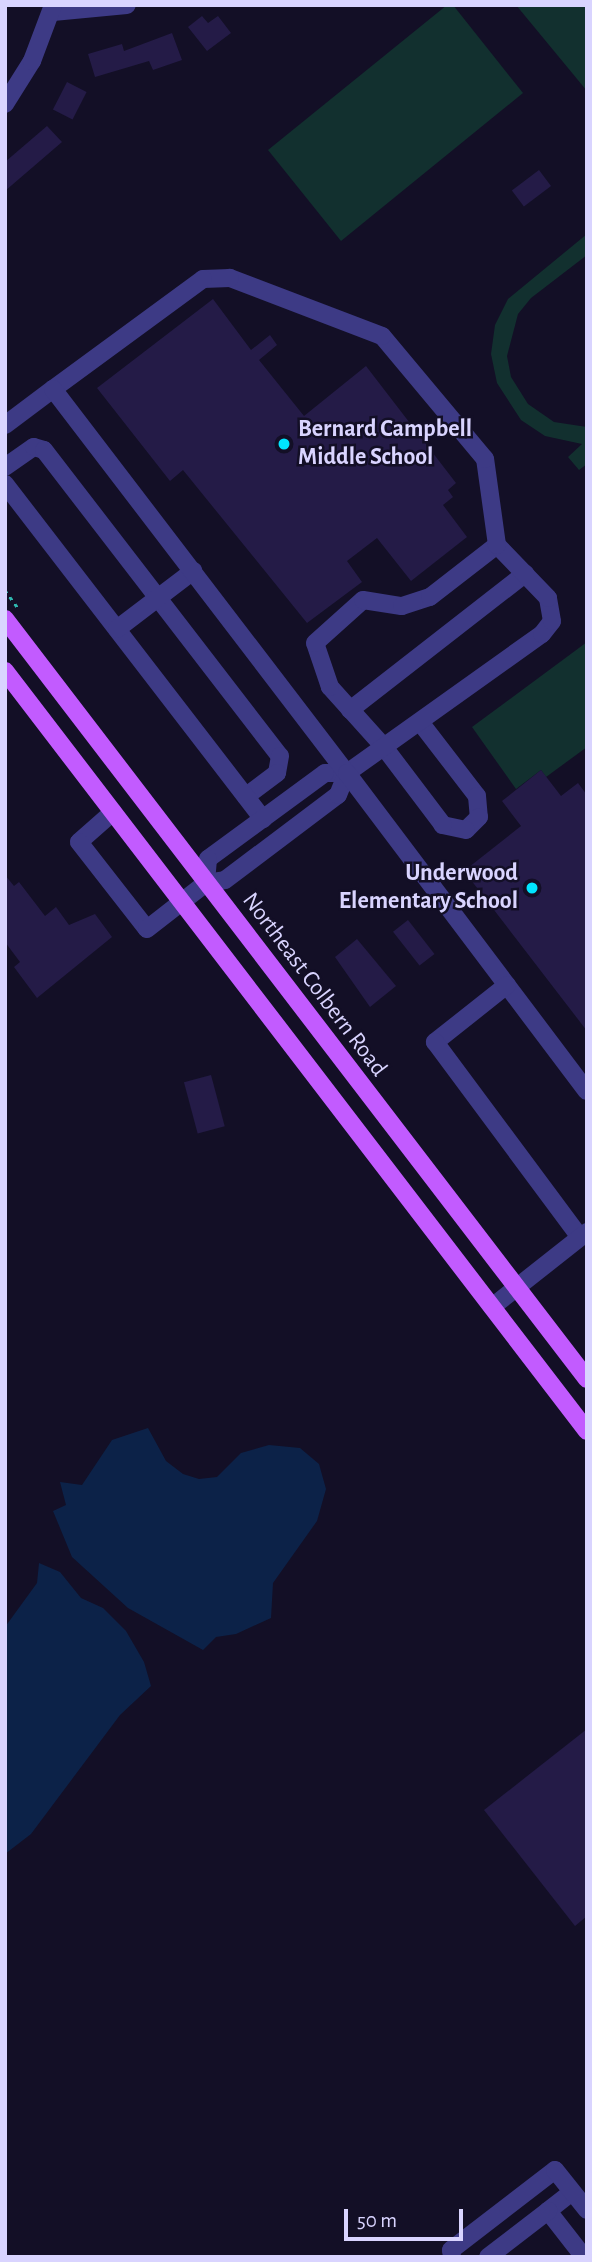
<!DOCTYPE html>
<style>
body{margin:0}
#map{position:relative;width:592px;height:2262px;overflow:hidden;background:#130f26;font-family:"Alegreya Sans",sans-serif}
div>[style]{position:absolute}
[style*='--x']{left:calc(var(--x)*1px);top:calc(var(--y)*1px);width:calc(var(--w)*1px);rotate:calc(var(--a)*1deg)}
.green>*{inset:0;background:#12302f}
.water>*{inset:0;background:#0c2248}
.building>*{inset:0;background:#241b47;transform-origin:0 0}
.path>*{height:2.5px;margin-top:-1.25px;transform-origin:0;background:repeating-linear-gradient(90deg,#2fb8b0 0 3.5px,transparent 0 8.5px)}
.minor>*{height:18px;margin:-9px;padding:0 9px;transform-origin:9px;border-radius:9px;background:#3d3a85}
.major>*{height:18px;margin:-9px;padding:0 9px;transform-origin:9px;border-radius:9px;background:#c25bff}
.dots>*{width:19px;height:19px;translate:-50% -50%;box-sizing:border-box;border:4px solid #130f26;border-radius:50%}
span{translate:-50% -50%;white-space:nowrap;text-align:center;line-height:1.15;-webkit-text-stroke:5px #130f26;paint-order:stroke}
.poi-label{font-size:24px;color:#d9d4ff;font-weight:700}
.left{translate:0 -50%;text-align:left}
.right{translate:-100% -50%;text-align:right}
.street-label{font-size:24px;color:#d9d4ff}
.frame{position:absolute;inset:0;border:7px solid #d9d4ff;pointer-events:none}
.scale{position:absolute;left:344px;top:2209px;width:119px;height:32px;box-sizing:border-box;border:4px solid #d9d4ff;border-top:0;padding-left:9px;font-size:21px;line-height:24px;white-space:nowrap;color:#d9d4ff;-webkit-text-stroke:5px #130f26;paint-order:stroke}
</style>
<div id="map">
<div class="green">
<i style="clip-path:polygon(447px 5px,453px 5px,523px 93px,341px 241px,268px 150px)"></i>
<i style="clip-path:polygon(516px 5px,587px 5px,587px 91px)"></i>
<i style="clip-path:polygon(587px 234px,587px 255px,531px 298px,518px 314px,507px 356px,511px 377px,528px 404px,554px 422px,587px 427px,587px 464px,579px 470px,568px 457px,582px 444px,545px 436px,521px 420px,497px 383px,491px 354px,495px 325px,508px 299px)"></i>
<i style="clip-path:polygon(587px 642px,587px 747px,546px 777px,541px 770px,516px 789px,472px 727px)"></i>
</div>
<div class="water">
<i style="clip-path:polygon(148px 1428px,166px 1461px,183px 1474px,199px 1479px,217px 1477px,241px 1453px,269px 1445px,300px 1448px,319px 1464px,326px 1489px,317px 1521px,273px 1583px,271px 1618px,236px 1634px,216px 1637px,203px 1650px,128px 1608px,72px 1557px,53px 1511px,66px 1505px,60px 1482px,82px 1485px,112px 1440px)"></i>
<i style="clip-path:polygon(39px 1563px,60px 1572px,81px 1598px,103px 1608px,126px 1631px,144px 1662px,151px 1686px,120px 1715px,31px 1834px,5px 1854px,5px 1627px,37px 1583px)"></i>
</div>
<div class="building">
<i style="clip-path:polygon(202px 16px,208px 23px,218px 16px,231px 33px,207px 51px,188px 27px)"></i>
<i style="clip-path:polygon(172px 33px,182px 60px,153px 70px,149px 61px,95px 77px,88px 54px,122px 44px,124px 51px)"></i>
<i style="left:67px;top:82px;width:22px;height:31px;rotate:27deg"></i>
<i style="clip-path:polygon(47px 126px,62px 142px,5px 191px,5px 162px)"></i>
<i style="left:539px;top:170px;width:20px;height:34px;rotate:53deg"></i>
<i style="clip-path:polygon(213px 299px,251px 350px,270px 335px,277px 345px,259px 360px,304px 416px,366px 366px,456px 483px,448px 490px,453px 497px,443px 505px,467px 537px,411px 581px,377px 538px,347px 561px,362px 582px,307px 623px,183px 470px,170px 481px,97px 388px)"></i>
<i style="clip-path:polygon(541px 770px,561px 796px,578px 783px,587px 795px,587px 1031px,464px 871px,521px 826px,502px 801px)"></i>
<i style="clip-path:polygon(5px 875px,14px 886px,19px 882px,45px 916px,56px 907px,69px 925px,95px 914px,112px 937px,37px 998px,14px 967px,20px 962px,5px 942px)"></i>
<i style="left:408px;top:920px;width:43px;height:19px;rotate:52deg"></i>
<i style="clip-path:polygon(357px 939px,396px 986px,370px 1007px,335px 957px)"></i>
<i style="left:211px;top:1075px;width:53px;height:28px;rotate:75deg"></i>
<i style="clip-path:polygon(587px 1729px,587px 1916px,575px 1926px,484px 1810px)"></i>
</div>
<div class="path">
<i style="--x:5;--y:590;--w:22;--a:54"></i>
</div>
<div class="minor">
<i style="--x:53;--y:12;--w:74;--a:-5.4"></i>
<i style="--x:5;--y:104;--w:51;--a:-57.9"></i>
<i style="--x:32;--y:61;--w:60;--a:-69.4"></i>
<i style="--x:5;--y:425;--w:60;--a:-36.9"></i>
<i style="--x:5;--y:467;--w:35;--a:-35"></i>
<i style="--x:34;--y:447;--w:10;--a:17"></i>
<i style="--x:44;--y:450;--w:386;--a:52.4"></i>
<i style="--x:280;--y:756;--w:17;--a:100"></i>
<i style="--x:277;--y:773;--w:39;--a:143"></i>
<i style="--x:5;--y:484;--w:423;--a:52.4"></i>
<i style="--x:117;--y:629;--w:96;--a:-37.3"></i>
<i style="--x:350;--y:710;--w:222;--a:-37.9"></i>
<i style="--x:420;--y:722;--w:93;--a:52.4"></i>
<i style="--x:477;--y:796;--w:21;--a:85"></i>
<i style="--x:479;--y:817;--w:18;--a:135"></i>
<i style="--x:466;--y:830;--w:24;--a:-168"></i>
<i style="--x:443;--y:825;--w:98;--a:-127.1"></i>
<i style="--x:384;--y:747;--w:81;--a:-132"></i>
<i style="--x:330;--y:687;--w:46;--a:-108.8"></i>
<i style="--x:315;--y:643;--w:64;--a:-41.9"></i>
<i style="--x:363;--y:600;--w:39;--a:9"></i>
<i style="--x:402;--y:606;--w:29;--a:-18"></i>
<i style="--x:430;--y:597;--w:85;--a:-37.8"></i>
<i style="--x:347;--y:773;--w:22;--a:180"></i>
<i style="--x:325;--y:773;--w:145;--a:143.7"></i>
<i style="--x:208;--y:859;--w:24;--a:95"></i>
<i style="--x:206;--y:883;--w:19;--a:-9"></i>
<i style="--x:225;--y:880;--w:141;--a:-37"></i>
<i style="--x:338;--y:795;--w:24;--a:-68"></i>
<i style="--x:347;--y:773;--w:239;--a:-35.5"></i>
<i style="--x:542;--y:634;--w:16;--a:-52"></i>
<i style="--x:552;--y:621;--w:23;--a:-100"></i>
<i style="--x:548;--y:598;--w:74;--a:-133.9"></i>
<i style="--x:497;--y:545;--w:87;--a:-97.9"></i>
<i style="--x:485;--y:459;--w:160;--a:-129.9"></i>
<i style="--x:382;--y:336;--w:163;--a:-159.1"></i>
<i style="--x:230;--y:278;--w:27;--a:178"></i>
<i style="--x:203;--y:279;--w:186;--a:143.7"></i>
<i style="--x:53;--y:389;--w:484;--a:52.6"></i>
<i style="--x:347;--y:773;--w:398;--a:53"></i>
<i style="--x:113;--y:812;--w:45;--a:138.6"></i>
<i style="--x:79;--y:842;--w:110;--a:52"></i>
<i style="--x:147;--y:929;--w:75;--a:-37.9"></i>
<i style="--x:507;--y:985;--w:92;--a:141.6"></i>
<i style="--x:435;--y:1042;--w:243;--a:53.4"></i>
<i style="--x:492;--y:1307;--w:121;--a:-38.3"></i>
<i style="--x:572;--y:2192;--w:31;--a:142"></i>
<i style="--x:548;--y:2211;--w:58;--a:52"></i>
<i style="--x:452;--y:2257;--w:7;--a:-98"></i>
<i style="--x:451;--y:2250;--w:131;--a:-37.6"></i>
<i style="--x:555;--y:2170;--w:51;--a:51.3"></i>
<i style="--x:488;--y:2257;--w:76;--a:-37.5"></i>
</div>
<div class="major">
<i style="--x:5;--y:619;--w:957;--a:52.56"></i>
<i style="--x:5;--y:671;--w:957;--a:52.56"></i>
</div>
<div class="dots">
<i style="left:284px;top:444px;background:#00e5ff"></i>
<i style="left:532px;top:888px;background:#00e5ff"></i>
</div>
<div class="poi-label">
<span class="left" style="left:298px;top:444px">Bernard Campbell<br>Middle School</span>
<span class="right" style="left:518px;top:888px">Underwood<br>Elementary School</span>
</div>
<div class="street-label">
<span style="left:314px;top:985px;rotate:53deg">Northeast Colbern Road</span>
</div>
<div class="frame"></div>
<div class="scale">50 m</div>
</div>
